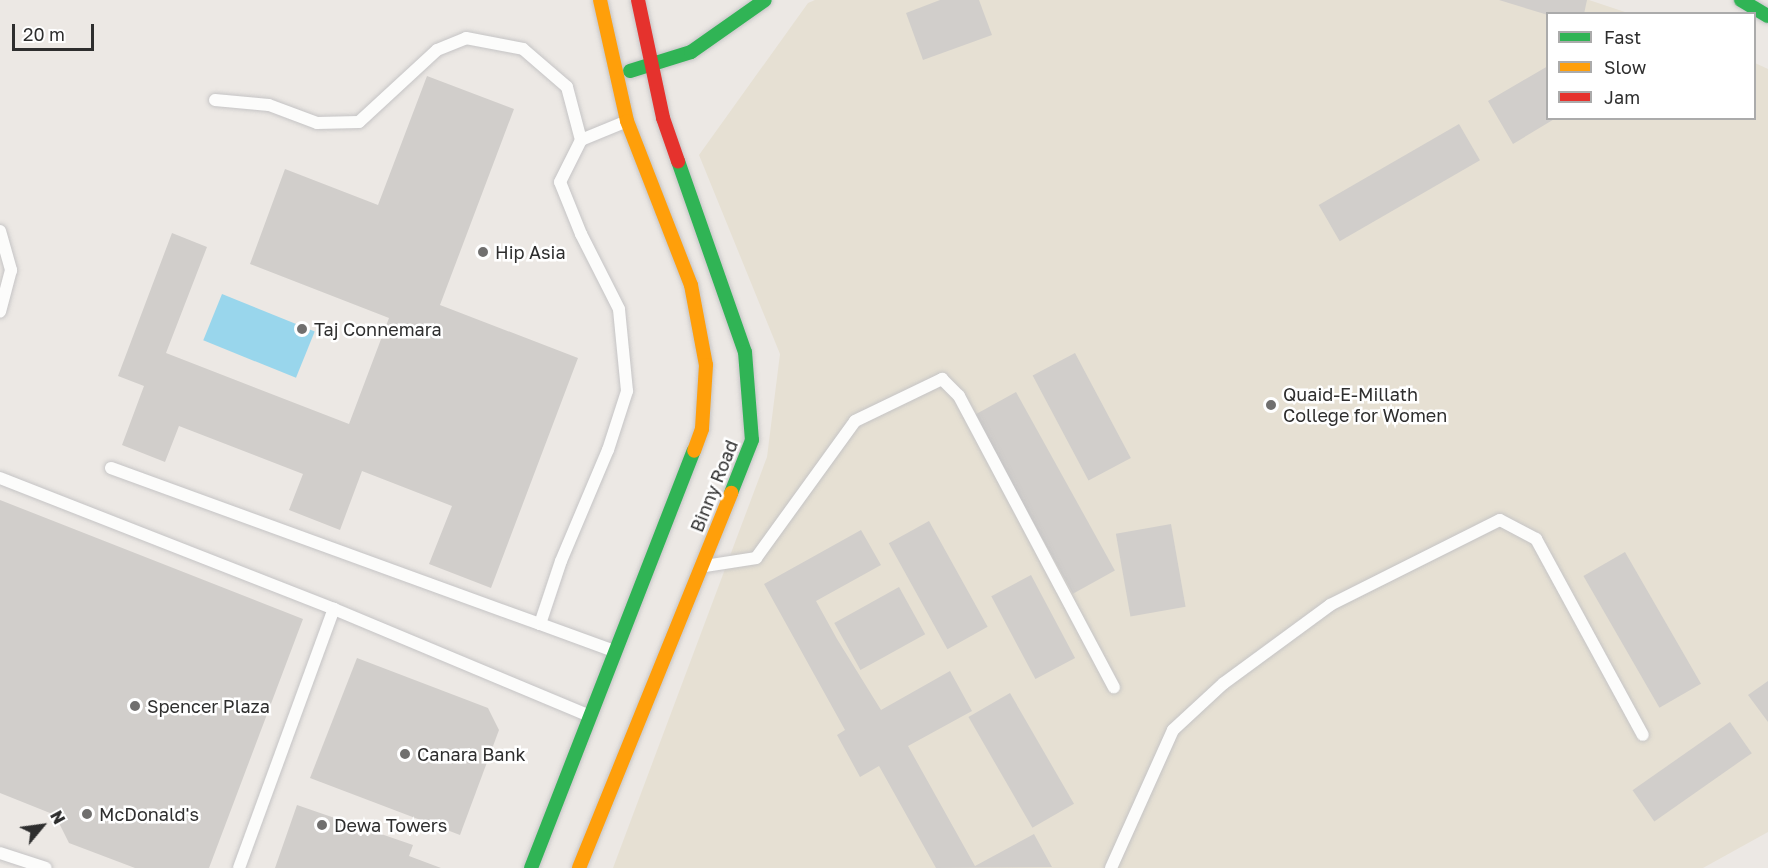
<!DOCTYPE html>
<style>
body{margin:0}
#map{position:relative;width:1768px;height:868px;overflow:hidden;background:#ece8e4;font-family:"Golos Text",sans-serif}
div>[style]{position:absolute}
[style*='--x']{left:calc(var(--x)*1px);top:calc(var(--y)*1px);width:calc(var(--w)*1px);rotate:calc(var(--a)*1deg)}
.education>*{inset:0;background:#e6e0d3}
.water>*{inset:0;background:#99d6ec;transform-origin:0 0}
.building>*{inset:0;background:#d1cecb;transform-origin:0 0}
.roads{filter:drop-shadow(0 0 2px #c5c4c5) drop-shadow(0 0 2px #c5c4c5)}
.lane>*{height:12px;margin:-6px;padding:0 6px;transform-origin:6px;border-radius:6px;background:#fcfcfb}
.fast>*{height:14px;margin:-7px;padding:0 7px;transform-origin:7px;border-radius:7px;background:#30b455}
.slow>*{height:14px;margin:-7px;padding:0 7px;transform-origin:7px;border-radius:7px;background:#ff9f0a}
.jam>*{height:14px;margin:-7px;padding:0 7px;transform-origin:7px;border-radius:7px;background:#e5322d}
.dots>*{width:16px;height:16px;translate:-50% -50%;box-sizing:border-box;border:3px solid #fff;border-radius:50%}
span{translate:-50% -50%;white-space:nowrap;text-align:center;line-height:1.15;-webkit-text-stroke:5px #fff;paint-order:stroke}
.poi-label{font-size:18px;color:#2e2e2e}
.left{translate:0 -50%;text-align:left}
.street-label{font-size:18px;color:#2e2e2e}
.legend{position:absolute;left:1546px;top:12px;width:210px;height:108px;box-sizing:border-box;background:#fff;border:2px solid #ababab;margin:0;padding:8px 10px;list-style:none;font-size:18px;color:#2e2e2e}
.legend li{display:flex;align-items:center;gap:12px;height:30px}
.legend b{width:30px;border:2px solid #ababab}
.north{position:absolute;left:12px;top:796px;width:60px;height:60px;-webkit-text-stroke:4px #fff;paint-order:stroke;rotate:61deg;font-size:16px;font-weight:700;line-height:24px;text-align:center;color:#2e2e2e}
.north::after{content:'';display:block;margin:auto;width:21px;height:27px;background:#2e2e2e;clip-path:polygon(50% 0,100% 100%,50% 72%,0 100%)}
.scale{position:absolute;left:12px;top:24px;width:82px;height:27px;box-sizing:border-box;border:3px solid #2e2e2e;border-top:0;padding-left:8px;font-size:18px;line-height:21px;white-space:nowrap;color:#2e2e2e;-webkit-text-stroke:4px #fff;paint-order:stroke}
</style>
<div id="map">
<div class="education">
<i style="clip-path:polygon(815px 0,1589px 0,1628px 13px,1548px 14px,1548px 118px,1754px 118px,1755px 63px,1768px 69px,1768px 832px,1703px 868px,613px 868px,767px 457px,780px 354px,699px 155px,808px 3px)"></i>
</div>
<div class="water">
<i style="left:222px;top:294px;width:100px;height:50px;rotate:22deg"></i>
</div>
<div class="building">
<i style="clip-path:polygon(940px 0,979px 0,992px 35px,923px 60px,906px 13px)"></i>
<i style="clip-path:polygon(1499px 0,1587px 0,1584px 14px,1548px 15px)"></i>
<i style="clip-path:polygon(1548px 66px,1548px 118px,1556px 118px,1513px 144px,1488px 101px)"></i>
<i style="clip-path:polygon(427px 76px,514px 109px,440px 305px,578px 358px,491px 588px,429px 564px,452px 506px,362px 471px,340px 530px,289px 510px,303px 474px,179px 426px,165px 462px,122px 445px,144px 386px,118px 376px,172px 233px,207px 247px,166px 353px,349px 424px,389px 318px,250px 264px,285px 169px,378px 205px)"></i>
<i style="left:1459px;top:124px;width:42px;height:162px;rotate:60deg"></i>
<i style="left:1075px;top:353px;width:119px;height:48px;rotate:62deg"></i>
<i style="left:1016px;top:392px;width:204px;height:48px;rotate:61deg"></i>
<i style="clip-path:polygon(0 500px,303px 619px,209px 868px,135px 868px,69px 843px,55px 815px,0 793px)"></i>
<i style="left:929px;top:521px;width:121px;height:46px;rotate:61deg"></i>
<i style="left:1171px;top:524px;width:84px;height:56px;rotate:80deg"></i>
<i style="clip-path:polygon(861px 530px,881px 565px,816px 601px,837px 639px,881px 710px,950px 671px,972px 711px,908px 746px,975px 866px,1034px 834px,1052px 867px,936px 868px,879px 766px,860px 777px,837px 735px,845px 730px,764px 584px)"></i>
<i style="left:1625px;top:552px;width:152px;height:48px;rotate:60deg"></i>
<i style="left:1031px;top:575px;width:94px;height:45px;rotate:62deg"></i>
<i style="left:899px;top:587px;width:54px;height:74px;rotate:61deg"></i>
<i style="clip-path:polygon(357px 658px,488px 708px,499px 730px,460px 835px,310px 778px)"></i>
<i style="clip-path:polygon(1768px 681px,1768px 722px,1748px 695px)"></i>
<i style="left:1010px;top:693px;width:128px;height:48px;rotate:60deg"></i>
<i style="left:1730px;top:722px;width:38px;height:119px;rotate:55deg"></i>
<i style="clip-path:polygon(297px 805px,413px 845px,409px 856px,441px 868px,275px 868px)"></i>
</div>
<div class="roads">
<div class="lane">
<i style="--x:215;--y:100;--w:54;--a:5.3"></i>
<i style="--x:269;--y:105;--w:51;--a:20.6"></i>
<i style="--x:317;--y:123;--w:42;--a:-1.4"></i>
<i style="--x:359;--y:122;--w:106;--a:-42.7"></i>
<i style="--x:437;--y:50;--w:31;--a:-22"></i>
<i style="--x:466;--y:38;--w:58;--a:10.9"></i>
<i style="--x:523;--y:49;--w:58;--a:40.8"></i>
<i style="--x:567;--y:87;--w:55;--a:75.2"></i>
<i style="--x:0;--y:231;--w:41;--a:74.2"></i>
<i style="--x:11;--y:270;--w:43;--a:104.7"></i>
<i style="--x:111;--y:468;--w:456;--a:20"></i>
<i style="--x:0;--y:478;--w:359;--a:21.4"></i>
<i style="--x:334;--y:609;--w:275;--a:22.7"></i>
<i style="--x:705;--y:566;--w:52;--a:-8.9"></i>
<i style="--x:756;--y:558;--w:169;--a:-54.1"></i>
<i style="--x:855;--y:421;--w:97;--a:-25.8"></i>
<i style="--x:942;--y:379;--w:24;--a:45"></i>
<i style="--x:959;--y:396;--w:330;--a:62"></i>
<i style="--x:614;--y:651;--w:79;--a:-160"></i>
<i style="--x:540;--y:624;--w:66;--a:-71.6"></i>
<i style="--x:561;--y:561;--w:121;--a:-67.1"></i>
<i style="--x:608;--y:450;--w:62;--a:-72.1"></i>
<i style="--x:627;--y:391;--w:82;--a:-95.6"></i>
<i style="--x:619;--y:309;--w:84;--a:-116.9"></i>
<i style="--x:581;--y:234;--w:56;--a:-112"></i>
<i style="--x:560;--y:182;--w:47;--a:-63.4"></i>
<i style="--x:581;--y:140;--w:50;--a:-22.4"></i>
<i style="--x:0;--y:853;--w:48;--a:18.1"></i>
<i style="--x:239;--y:868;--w:276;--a:-69.9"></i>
<i style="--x:1111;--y:868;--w:151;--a:-65.8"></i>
<i style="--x:1173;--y:730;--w:69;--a:-42.7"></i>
<i style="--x:1224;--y:683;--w:132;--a:-36.3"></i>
<i style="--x:1330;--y:605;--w:190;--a:-26.6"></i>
<i style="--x:1500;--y:520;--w:41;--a:27.8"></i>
<i style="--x:1536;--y:539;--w:223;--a:61.4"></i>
</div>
<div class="fast">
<i style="--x:1741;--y:0;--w:31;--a:31"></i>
<i style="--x:630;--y:71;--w:64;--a:-17.3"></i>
<i style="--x:691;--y:52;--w:90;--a:-35.1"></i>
<i style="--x:678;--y:161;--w:202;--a:70.7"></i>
<i style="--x:745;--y:352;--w:88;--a:85.5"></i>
<i style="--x:752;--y:440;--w:57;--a:111.6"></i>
<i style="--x:531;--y:868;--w:448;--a:-68.7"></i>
</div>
<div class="slow">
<i style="--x:600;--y:0;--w:124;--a:77.4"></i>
<i style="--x:627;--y:121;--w:176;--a:68.7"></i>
<i style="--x:691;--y:285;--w:81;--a:79.4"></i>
<i style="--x:706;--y:365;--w:64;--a:93.6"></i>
<i style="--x:702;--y:429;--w:23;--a:110"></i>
<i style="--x:579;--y:868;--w:405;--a:-67.9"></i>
</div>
<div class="jam">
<i style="--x:638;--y:0;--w:121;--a:78"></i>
<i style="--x:663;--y:118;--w:46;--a:70.8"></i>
</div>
</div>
<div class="dots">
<i style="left:483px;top:252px;background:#706f6e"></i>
<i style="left:302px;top:329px;background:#706f6e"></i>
<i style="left:1271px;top:405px;background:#706f6e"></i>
<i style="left:135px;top:706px;background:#706f6e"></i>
<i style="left:405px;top:754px;background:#706f6e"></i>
<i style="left:87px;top:814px;background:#706f6e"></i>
<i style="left:322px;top:825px;background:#706f6e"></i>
</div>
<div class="poi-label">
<span class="left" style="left:495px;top:252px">Hip Asia</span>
<span class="left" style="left:314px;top:329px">Taj Connemara</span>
<span class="left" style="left:1283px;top:405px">Quaid-E-Millath<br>College for Women</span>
<span class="left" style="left:147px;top:706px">Spencer Plaza</span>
<span class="left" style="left:417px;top:754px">Canara Bank</span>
<span class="left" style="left:99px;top:814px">McDonald's</span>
<span class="left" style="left:334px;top:825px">Dewa Towers</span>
</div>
<div class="street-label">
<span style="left:714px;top:486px;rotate:-68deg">Binny Road</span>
</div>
<ul class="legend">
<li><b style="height:8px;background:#30b455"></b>Fast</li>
<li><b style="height:8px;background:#ff9f0a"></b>Slow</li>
<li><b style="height:8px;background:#e5322d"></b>Jam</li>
</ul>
<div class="north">N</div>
<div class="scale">20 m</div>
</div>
